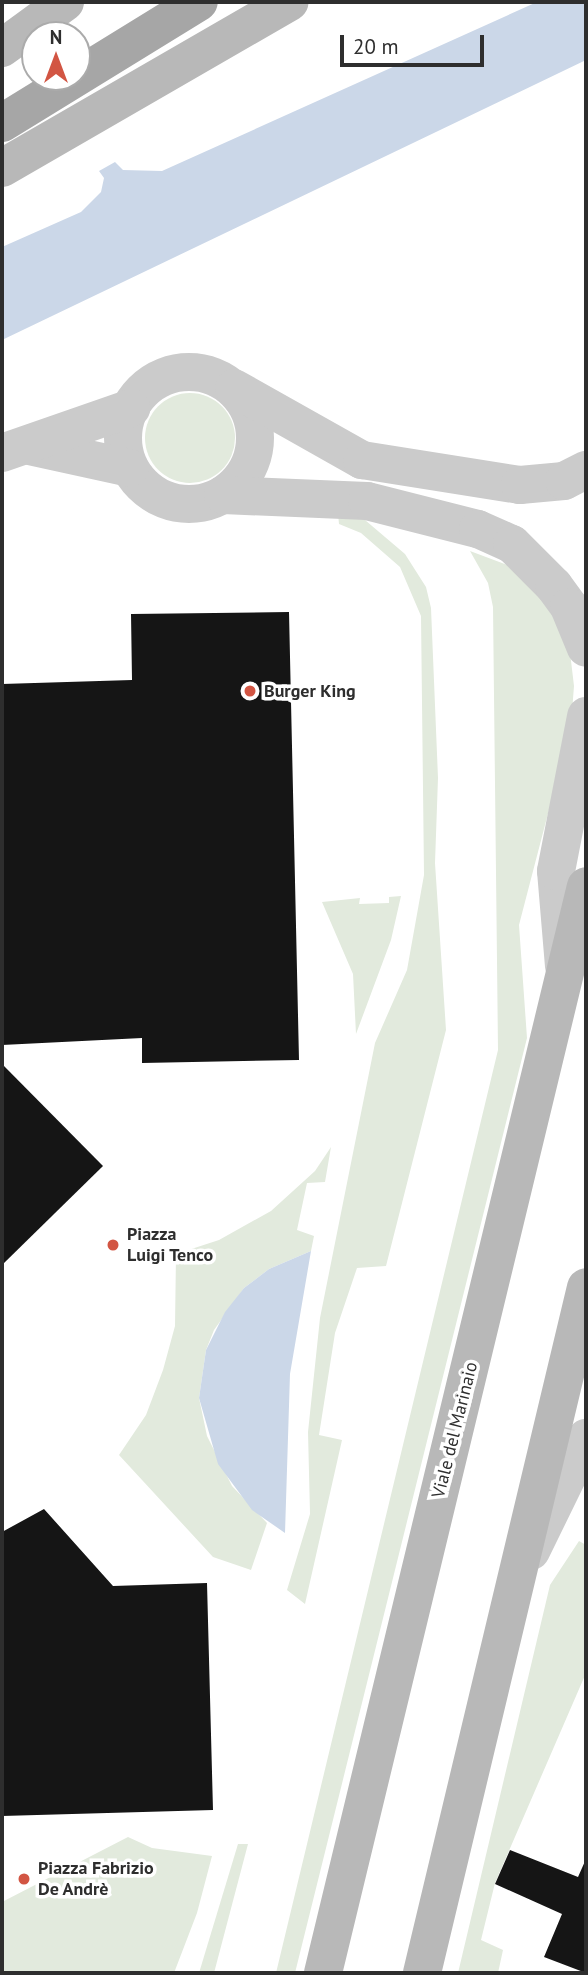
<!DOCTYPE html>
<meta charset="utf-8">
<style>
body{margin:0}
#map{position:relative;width:588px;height:1975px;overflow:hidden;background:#fff;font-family:"PT Sans",sans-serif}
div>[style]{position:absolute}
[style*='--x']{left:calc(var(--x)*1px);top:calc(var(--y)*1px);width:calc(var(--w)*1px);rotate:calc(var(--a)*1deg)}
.green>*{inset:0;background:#e2eadd}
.round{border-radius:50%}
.water>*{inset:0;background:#cbd7e8}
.building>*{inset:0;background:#151515}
.street>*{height:38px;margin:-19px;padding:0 19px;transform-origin:19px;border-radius:19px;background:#cbcbcb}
.street>.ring{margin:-19px;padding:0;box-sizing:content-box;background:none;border:38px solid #cbcbcb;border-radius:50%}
.secondary>*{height:38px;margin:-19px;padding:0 19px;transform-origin:19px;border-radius:19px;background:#b8b8b8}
.primary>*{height:38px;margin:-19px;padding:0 19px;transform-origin:19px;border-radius:19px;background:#a6a6a6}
.dots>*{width:19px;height:19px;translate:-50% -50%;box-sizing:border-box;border:4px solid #fff;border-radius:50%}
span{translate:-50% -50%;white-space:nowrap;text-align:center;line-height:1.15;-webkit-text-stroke:7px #fff;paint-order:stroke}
.poi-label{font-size:18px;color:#2e2e2e;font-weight:700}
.left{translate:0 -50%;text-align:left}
.street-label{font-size:18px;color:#2e2e2e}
.frame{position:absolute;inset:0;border:4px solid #2e2e2e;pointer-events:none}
.north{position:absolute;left:21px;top:21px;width:70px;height:70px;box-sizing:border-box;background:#fff;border:2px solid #ababab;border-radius:50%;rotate:0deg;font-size:19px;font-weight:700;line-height:28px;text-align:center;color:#2e2e2e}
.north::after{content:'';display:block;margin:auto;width:24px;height:32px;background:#d25543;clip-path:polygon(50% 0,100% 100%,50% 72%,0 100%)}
.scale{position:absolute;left:340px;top:35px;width:144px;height:32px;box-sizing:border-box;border:4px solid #2e2e2e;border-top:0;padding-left:9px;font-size:21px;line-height:24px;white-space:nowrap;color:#2e2e2e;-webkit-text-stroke:5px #fff;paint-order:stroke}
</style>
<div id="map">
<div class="green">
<i class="round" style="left:145px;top:393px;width:90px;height:90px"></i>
<i style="clip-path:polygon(338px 514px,365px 520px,405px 554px,426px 587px,431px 608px,438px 778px,435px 863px,446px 1030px,386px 1266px,357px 1268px,335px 1333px,319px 1435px,342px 1440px,305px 1604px,287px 1590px,310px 1514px,308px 1432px,320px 1318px,375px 1043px,407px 970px,424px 875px,421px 616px,400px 567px,361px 533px,339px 524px)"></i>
<i style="clip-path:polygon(470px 551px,513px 567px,544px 602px,569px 644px,574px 686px,571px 725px,519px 925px,527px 1038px,295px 1973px,276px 1973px,498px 1050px,493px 607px,488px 583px)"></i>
<i style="clip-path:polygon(401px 896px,391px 940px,356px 1034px,353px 974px,322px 902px,360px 898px,359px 904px,389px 903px,389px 897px)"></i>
<i style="clip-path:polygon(331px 1147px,325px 1182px,307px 1183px,297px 1230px,314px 1236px,311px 1251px,269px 1269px,244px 1288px,214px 1330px,206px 1350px,199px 1398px,207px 1436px,232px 1486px,267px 1523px,251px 1570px,213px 1557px,119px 1455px,146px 1415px,163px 1370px,175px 1326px,176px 1254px,219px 1240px,271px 1211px,315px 1171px)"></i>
<i style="clip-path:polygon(579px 1541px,586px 1545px,586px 1673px,495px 1883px,481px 1940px,503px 1950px,498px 1973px,458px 1973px,550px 1585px)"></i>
<i style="clip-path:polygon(128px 1837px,152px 1848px,212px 1856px,197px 1913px,174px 1973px,2px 1973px,2px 1902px)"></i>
<i style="clip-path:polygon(238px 1844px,248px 1844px,214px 1973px,199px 1973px)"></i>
</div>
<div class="water">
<i style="clip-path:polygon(537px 2px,586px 2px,586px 60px,2px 340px,2px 247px,81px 212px,101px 192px,104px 178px,99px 171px,115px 162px,123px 170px,162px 171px)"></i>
<i style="clip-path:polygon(311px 1251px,290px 1374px,285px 1533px,252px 1510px,218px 1464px,199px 1398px,206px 1350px,225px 1312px,244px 1288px,269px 1269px)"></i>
</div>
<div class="building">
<i style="clip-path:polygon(289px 612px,299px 1060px,142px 1063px,142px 1038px,2px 1045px,2px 684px,132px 680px,131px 614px)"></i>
<i style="clip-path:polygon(2px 1064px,103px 1166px,2px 1265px)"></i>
<i style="clip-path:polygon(44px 1509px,113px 1586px,207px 1583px,213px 1810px,2px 1816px,2px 1532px)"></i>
<i style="clip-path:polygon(510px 1850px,578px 1877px,586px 1859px,586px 1973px,544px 1957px,562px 1914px,495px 1884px)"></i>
</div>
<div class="street">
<i class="ring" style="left:123px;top:372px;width:94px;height:94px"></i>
<i style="--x:234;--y:388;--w:147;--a:29.4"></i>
<i style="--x:362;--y:460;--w:160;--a:9"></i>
<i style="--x:520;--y:485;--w:44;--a:-5.2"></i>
<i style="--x:564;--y:481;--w:25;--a:-27"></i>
<i style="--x:29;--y:446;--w:103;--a:12.3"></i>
<i style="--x:2;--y:453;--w:137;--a:-19.2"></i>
<i style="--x:223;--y:495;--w:144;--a:2.4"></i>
<i style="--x:367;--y:501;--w:114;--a:14.2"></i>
<i style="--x:478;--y:529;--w:37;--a:24"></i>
<i style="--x:512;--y:544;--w:59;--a:45"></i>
<i style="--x:554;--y:586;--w:26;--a:54"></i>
<i style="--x:569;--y:607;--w:44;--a:67.5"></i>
<i style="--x:564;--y:966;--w:95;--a:-94.8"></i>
<i style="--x:556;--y:871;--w:158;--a:-79"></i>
<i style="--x:531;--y:1551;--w:126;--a:-64"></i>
</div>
<div class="secondary">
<i style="--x:2;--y:48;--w:78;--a:-36.1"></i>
<i style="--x:2;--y:168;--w:332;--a:-30"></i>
<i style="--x:323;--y:1973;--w:1118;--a:-76.4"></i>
<i style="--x:422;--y:1973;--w:705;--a:-76.55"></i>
</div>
<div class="primary">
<i style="--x:2;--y:123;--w:231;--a:-31.6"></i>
</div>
<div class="dots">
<i style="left:250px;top:691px;background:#d25543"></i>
<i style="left:113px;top:1245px;background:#d25543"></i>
<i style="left:24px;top:1879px;background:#d25543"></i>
</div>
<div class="poi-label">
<span class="left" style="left:264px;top:691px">Burger King</span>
<span class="left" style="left:127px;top:1245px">Piazza<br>Luigi Tenco</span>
<span class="left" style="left:38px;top:1879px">Piazza Fabrizio<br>De Andrè</span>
</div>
<div class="street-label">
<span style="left:455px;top:1430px;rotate:-76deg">Viale del Marinaio</span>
</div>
<div class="frame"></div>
<div class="north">N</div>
<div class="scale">20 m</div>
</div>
